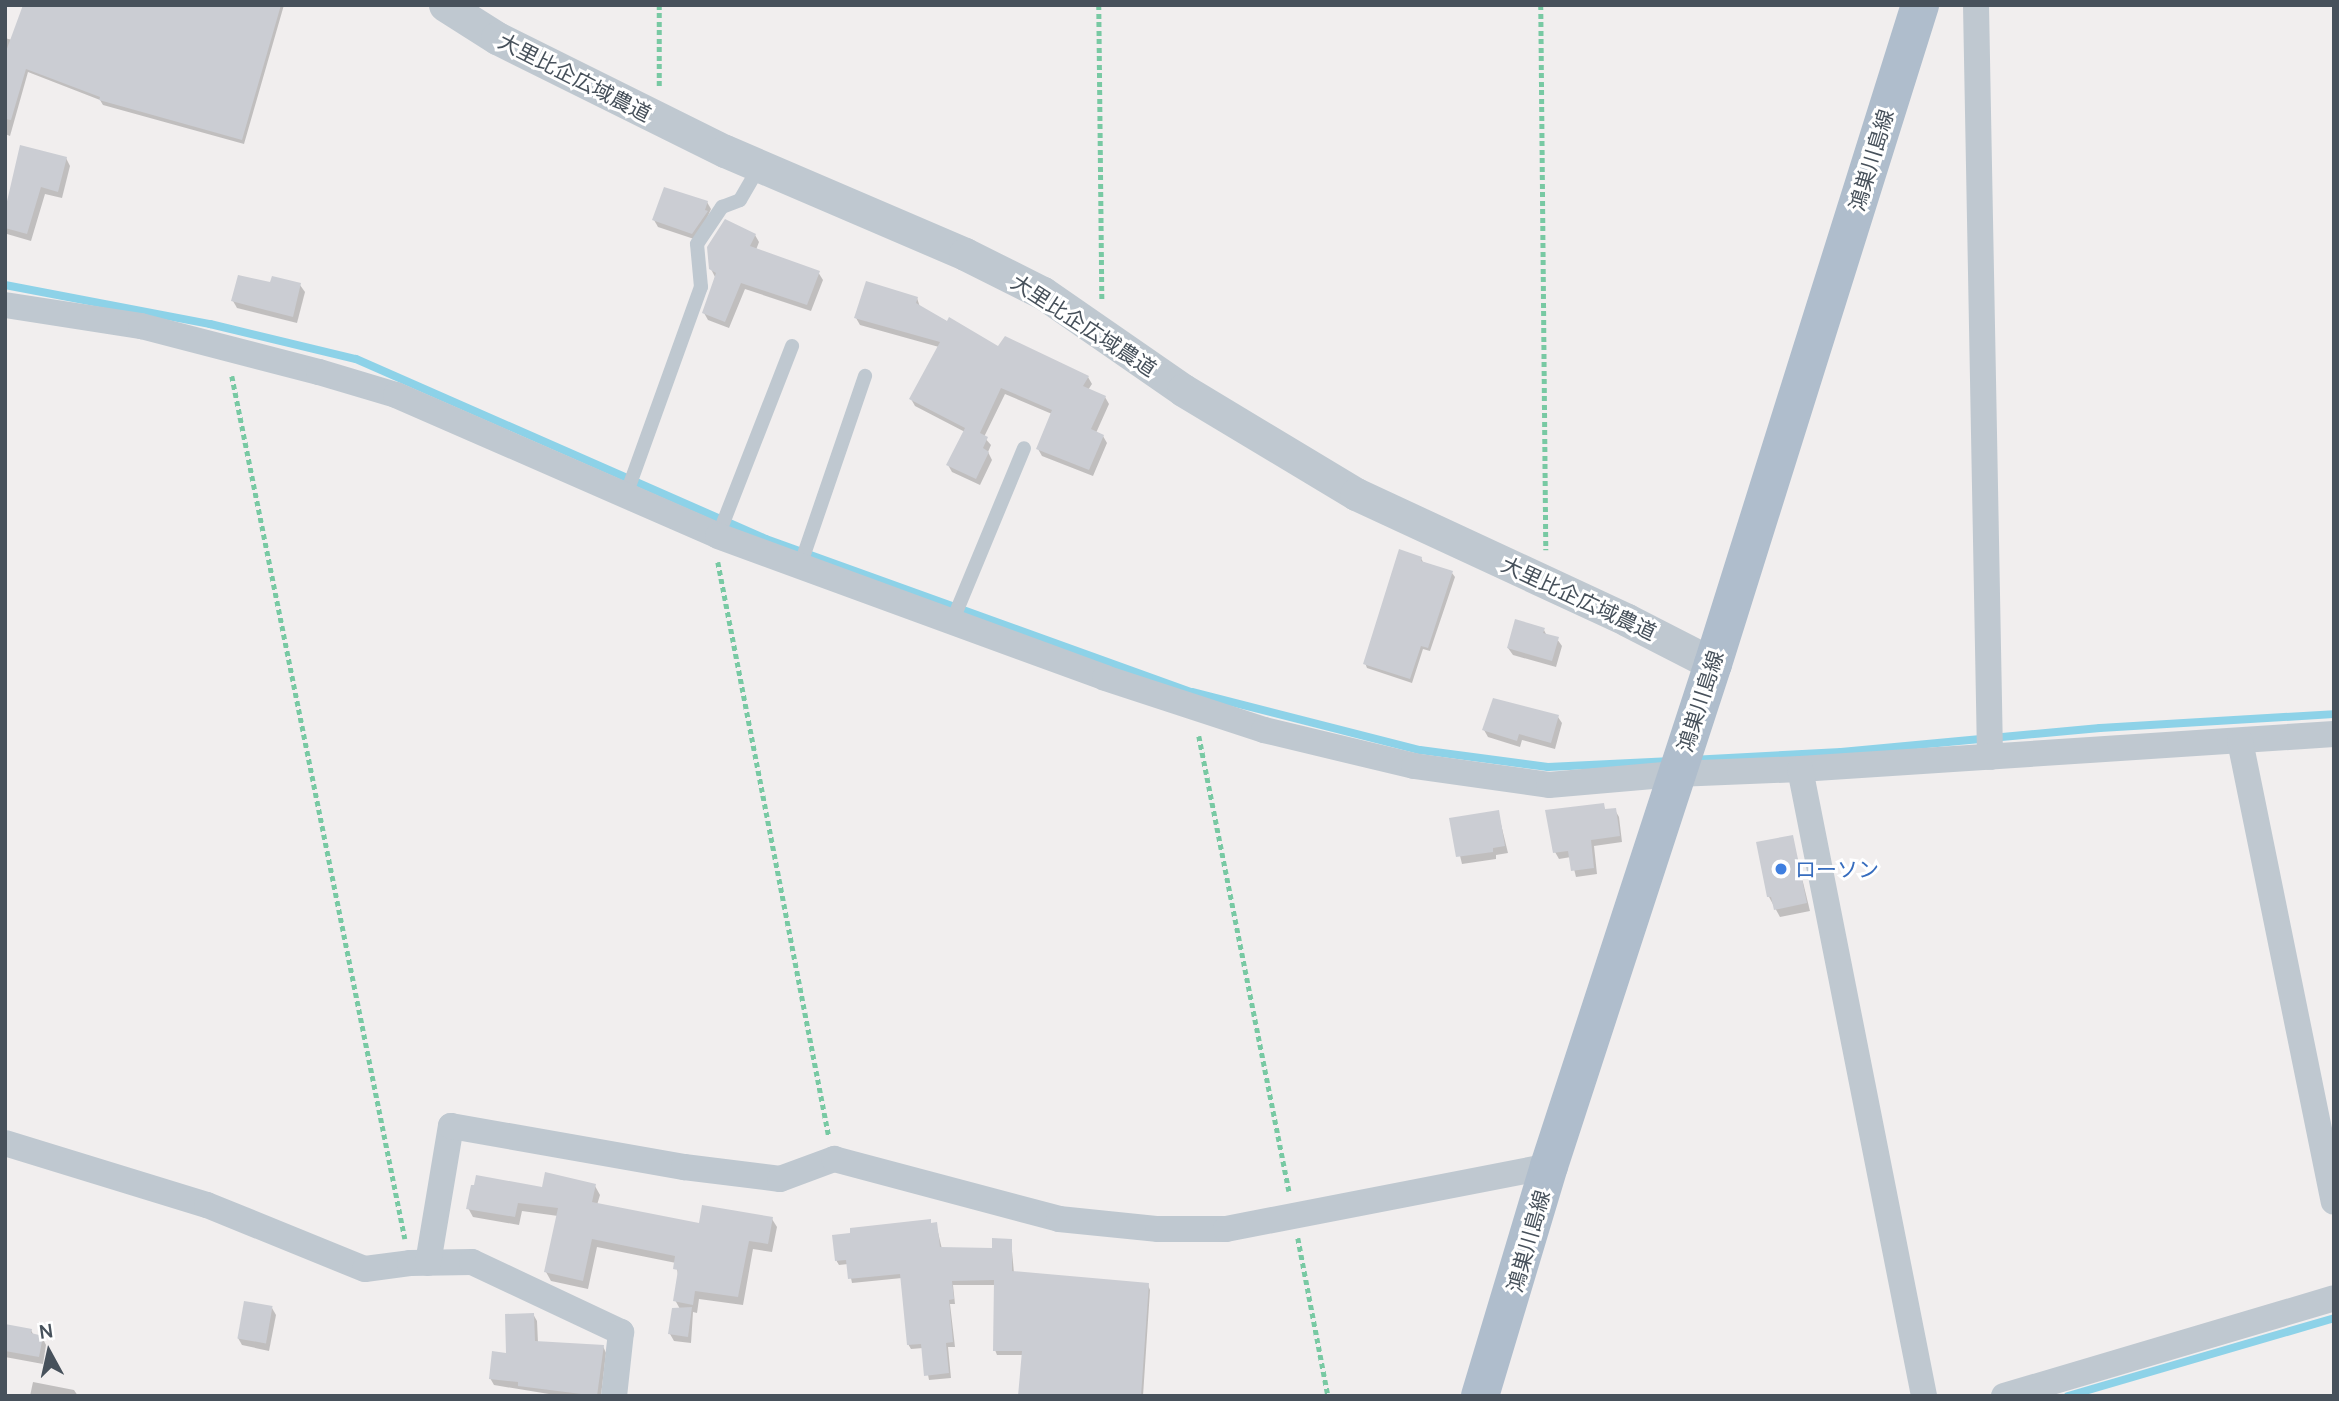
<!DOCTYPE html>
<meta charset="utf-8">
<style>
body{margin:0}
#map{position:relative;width:2339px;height:1401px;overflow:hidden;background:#f1eeee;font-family:Manrope,"Noto Sans JP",sans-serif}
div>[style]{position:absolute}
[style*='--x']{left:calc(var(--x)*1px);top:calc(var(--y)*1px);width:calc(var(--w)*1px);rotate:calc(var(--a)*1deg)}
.shadow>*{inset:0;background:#0003}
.stream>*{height:8px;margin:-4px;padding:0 4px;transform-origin:4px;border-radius:4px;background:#8dd2e8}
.building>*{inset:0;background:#cbcdd3;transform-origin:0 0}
.path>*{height:4.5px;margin-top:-2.25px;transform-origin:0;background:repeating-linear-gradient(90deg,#78c9a3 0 5px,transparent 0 8.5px)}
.service>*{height:14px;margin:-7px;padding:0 7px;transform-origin:7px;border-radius:7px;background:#bfc8d0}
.minor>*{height:26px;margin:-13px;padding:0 13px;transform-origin:13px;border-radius:13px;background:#bfc8d0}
.tertiary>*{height:33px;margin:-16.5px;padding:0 16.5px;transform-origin:16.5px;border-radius:16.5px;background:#bfc8d0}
.primary>*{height:38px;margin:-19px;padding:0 19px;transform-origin:19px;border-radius:19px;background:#afbdcc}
.dots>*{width:19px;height:19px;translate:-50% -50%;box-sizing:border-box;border:4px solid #fff;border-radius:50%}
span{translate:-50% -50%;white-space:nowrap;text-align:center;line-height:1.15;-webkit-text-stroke:6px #fff;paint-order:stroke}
.street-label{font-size:21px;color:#47515b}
.shop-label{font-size:21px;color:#366cbe}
.left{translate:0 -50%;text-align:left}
.frame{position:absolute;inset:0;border:7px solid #47515b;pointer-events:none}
.north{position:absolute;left:14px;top:1317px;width:70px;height:70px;-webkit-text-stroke:5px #fff;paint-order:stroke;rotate:352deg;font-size:19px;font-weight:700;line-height:28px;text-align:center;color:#47515b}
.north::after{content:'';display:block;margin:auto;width:24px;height:32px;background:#47515b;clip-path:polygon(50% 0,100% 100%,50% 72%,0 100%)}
</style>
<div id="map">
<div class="shadow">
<i style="clip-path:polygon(25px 5px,284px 5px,244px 144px,103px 105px,100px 100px,28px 72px,10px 136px,5px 134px,5px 38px,12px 40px)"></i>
<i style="clip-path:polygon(66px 158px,70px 166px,62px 198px,45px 194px,31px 241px,7px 234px,5px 217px)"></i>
<i style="clip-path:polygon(707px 202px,711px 209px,697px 240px,658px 227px,654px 220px)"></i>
<i style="clip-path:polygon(755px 235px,759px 242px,756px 250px,818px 272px,823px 280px,811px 311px,745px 289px,729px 328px,708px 320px,704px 313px,715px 277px,711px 269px)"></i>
<i style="clip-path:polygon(272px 285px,300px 285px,305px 292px,297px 323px,237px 308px,233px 301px)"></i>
<i style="clip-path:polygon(917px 298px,920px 307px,999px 349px,1088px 377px,1092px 384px,1088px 390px,1105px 397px,1109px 404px,1096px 433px,1103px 436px,1107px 443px,1093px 476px,1042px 456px,1038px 449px,1052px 414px,1005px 394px,984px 437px,991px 445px,988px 452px,992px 460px,980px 485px,952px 472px,948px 465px,965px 432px,915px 406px,911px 399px,939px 347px,860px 325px,856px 318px)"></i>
<i style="clip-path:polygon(1421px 558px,1423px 562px,1452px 573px,1455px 577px,1430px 651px,1423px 649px,1412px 683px,1367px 668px,1365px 663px)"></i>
<i style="clip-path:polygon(1544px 630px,1547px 636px,1557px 639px,1562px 646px,1556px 667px,1513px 655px,1508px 648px)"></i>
<i style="clip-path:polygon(1558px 717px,1562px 723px,1555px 749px,1522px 740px,1520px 747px,1488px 737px,1484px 730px)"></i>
<i style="clip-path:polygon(1603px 805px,1606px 811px,1615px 810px,1619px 817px,1622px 842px,1594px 846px,1597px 874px,1576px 877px,1571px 857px,1559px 859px,1555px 852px)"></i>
<i style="clip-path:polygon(1498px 812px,1508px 853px,1496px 855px,1496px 859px,1462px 864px,1451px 819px)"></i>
<i style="clip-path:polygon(1792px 837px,1810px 911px,1780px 917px,1769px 897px)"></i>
<i style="clip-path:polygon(595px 1186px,600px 1195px,597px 1205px,700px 1225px,772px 1219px,777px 1227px,772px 1252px,753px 1249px,743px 1305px,699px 1299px,697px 1313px,693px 1312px,691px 1343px,674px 1341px,670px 1334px,680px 1309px,675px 1300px,678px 1275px,676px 1263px,597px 1247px,588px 1289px,551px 1281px,546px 1272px,558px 1216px,522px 1211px,519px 1225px,473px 1217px,468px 1208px,543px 1189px)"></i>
<i style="clip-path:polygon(936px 1224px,942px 1249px,994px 1250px,1011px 1240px,1014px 1273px,1148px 1285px,1150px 1290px,1143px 1396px,1020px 1396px,1023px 1355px,997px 1355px,995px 1350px,996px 1285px,953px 1285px,955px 1304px,950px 1304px,955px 1347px,948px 1347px,951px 1378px,929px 1380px,923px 1348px,911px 1349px,908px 1344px,902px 1278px,852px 1283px,848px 1264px,839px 1265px,836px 1260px)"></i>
<i style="clip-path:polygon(272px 1308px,276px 1315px,269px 1351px,242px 1345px,238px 1338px)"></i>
<i style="clip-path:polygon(533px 1314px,537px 1321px,538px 1343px,603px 1346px,606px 1353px,601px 1396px,561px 1396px,494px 1385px,490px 1378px)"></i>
<i style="clip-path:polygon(5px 1325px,31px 1330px,34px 1336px,42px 1337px,46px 1345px,43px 1364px,5px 1357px)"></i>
<i style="clip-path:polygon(33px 1382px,74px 1390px,78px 1396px,30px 1396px)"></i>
</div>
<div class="stream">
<i style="--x:5;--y:285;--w:209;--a:10.8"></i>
<i style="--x:210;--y:324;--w:150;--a:13.5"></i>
<i style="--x:356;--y:359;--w:448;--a:23.7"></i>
<i style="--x:766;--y:539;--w:453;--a:19.8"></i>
<i style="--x:1192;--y:692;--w:235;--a:14.3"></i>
<i style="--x:1420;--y:750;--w:129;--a:7.6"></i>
<i style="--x:1548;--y:767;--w:124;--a:-2.8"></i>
<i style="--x:1691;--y:760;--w:150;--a:-3.1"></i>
<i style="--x:1841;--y:752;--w:260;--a:-5.3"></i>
<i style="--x:2100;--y:728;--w:234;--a:-3.4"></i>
<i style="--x:2068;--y:1396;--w:277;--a:-16.3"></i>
</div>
<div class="building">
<i style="clip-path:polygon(23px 5px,281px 5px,242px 140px,99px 100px,100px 97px,26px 69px,11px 120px,5px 119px,5px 54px)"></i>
<i style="clip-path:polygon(20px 145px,67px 157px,58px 192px,41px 187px,27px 234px,5px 228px,5px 210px)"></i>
<i style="clip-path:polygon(664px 187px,708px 201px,705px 210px,708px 211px,692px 234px,652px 220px)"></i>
<i style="clip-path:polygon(725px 219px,756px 234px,750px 246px,820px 271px,807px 305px,741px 283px,725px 322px,702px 313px,716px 273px,709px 269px,707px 247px)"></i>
<i style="clip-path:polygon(238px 275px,270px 282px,272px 276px,301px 283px,293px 317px,231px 301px)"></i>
<i style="clip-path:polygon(866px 281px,918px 297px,916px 303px,947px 321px,949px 317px,998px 346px,1005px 336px,1089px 376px,1083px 386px,1106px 396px,1091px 429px,1104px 435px,1089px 470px,1036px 449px,1052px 410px,1001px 388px,980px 433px,988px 437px,983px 448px,989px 452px,976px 479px,946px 465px,965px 428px,909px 399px,940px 342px,854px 318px)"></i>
<i style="clip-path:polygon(1399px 549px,1422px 557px,1421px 561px,1453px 571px,1428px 648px,1421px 646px,1410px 679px,1363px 664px)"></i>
<i style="clip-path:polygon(1515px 619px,1545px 628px,1543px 633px,1559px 637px,1552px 661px,1507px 648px)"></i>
<i style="clip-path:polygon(1493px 698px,1559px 715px,1551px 743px,1519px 734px,1517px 741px,1482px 730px)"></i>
<i style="clip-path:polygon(1604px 803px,1605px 809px,1616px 808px,1620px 836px,1591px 840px,1594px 868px,1571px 871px,1568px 851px,1553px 853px,1545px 810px)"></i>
<i style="clip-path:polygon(1499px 810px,1505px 846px,1493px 848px,1493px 852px,1456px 857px,1449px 818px)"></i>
<i style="clip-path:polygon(1793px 835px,1807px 903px,1774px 910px,1771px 897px,1767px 897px,1756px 842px)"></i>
<i style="clip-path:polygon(545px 1172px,596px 1184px,592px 1202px,699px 1223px,702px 1205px,773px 1217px,768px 1244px,749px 1241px,738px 1297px,695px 1291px,693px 1305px,673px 1301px,678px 1270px,673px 1269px,675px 1256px,592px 1239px,583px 1281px,544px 1272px,558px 1208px,518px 1203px,515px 1217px,466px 1209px,471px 1185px,474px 1185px,476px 1175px,542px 1187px)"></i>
<i style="clip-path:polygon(931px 1219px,931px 1223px,937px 1222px,940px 1247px,992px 1248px,992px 1238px,1012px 1239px,1012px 1271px,1149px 1283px,1141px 1396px,1018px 1396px,1022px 1351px,993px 1351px,994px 1280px,952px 1281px,954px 1299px,949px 1300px,953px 1342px,946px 1343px,949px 1373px,924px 1376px,921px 1344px,907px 1345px,900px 1274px,848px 1279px,846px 1260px,835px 1261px,832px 1235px,850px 1233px,850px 1228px)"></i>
<i style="left:244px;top:1301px;width:29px;height:38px;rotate:10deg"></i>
<i style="clip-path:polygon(692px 1307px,688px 1337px,668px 1334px,672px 1308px)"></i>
<i style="clip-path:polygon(534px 1313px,535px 1341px,604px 1345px,597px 1396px,518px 1386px,518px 1382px,489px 1379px,492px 1351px,506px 1353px,505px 1314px)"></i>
<i style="clip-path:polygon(5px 1324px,32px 1329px,31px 1333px,43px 1336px,39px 1357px,5px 1351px)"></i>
</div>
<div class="path">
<i style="--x:1099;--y:5;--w:294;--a:89.4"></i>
<i style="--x:1541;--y:5;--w:545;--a:89.47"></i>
<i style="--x:659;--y:86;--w:81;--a:-90"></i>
<i style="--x:232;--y:376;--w:880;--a:78.66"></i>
<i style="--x:718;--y:562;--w:586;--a:79.07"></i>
<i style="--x:1199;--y:736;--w:464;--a:78.8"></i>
<i style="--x:1298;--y:1238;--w:160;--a:79.2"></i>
</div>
<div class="service">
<i style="--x:626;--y:495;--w:221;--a:-70.2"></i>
<i style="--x:701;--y:287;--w:43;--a:-95.3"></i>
<i style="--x:697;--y:244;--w:45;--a:-56"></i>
<i style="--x:722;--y:207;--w:19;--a:-21"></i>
<i style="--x:740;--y:200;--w:39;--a:-60"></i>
<i style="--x:718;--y:536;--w:204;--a:-68.7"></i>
<i style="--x:800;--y:566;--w:201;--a:-71.1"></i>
<i style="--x:952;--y:622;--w:188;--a:-67.5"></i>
</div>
<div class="minor">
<i style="--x:1976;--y:5;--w:752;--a:88.93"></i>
<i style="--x:5;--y:305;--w:138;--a:8.8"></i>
<i style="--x:141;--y:326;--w:184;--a:14.5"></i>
<i style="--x:319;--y:372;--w:80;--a:16.6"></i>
<i style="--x:396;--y:395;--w:352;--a:23.6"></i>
<i style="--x:718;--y:536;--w:412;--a:20.1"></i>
<i style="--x:1105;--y:678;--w:167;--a:18.1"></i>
<i style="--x:1264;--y:730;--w:154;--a:13.5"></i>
<i style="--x:1414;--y:766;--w:136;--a:8"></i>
<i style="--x:1549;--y:785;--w:127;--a:-5"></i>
<i style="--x:1676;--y:774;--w:124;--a:-2.3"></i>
<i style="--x:1800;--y:769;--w:535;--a:-3.75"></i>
<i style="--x:2240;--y:741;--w:470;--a:78.5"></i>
<i style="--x:1800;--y:769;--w:639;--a:78.81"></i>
<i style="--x:5;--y:1143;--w:211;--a:17.1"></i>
<i style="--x:207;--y:1205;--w:170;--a:22.1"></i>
<i style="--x:365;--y:1269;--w:45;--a:-7.6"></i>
<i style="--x:410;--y:1263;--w:62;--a:-0.9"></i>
<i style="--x:472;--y:1262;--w:165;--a:25.2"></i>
<i style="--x:621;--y:1332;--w:64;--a:96.2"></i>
<i style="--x:428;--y:1263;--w:139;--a:-80.5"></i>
<i style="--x:451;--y:1126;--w:237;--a:10"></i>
<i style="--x:684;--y:1167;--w:97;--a:7.1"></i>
<i style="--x:780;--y:1179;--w:58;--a:-20.3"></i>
<i style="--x:834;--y:1159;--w:233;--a:14.9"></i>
<i style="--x:1059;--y:1219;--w:100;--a:5.8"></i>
<i style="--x:1158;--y:1229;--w:68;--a:0"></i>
<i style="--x:1226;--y:1229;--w:329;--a:-11"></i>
<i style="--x:2004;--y:1396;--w:344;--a:-16.5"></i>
</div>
<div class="tertiary">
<i style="--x:445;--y:5;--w:62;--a:32.4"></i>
<i style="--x:497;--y:38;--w:254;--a:26.4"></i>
<i style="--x:725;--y:151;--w:261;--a:23.2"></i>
<i style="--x:965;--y:254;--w:87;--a:26.6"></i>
<i style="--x:1043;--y:293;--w:170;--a:34.7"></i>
<i style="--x:1183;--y:390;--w:202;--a:31"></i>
<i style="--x:1356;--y:494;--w:299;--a:24.9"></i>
<i style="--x:1627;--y:620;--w:97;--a:27.1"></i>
</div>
<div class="primary">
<i style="--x:1480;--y:1396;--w:240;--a:-73.3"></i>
<i style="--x:1549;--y:1166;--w:528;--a:-71.91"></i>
<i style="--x:1713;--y:664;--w:691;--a:-72.56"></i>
</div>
<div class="dots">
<i style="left:1781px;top:869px;background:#3f7fe0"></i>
</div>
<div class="street-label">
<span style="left:575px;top:77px;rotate:27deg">大里比企広域農道</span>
<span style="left:1871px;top:160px;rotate:-73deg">鴻巣川島線</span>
<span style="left:1084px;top:325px;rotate:33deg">大里比企広域農道</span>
<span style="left:1579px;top:598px;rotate:25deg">大里比企広域農道</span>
<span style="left:1700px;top:701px;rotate:-72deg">鴻巣川島線</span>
<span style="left:1528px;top:1241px;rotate:-74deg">鴻巣川島線</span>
</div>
<div class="shop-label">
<span class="left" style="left:1795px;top:869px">ローソン</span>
</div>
<div class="frame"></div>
<div class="north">N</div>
</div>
